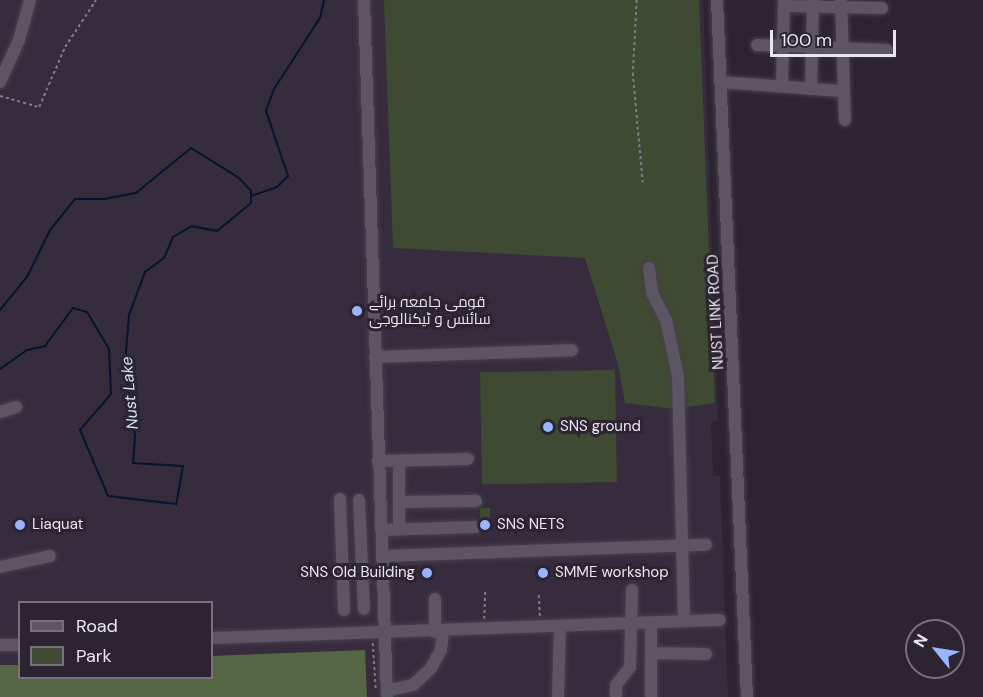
<!DOCTYPE html>
<meta charset="utf-8">
<style>
body{margin:0}
#map{position:relative;width:983px;height:697px;overflow:hidden;background:#2c2431;font-family:"DM Sans",Cairo,sans-serif}
div>[style]{position:absolute}
[style*='--x']{left:calc(var(--x)*1px);top:calc(var(--y)*1px);width:calc(var(--w)*1px);rotate:calc(var(--a)*1deg)}
.built>*{inset:0;background:#372c3e}
.green>*{inset:0;background:#3f4a32;transform-origin:0 0}
.forest>*{inset:0;background:#566644}
.stream>*{height:2px;margin:-1px;padding:0 1px;transform-origin:1px;border-radius:1px;background:#04152e}
.path>*{height:1.5px;margin-top:-0.75px;transform-origin:0;background:repeating-linear-gradient(90deg,#827c87 0 3px,transparent 0 6px)}
.roads{filter:drop-shadow(0 0 2px #47414b) drop-shadow(0 0 2px #47414b)}
.minor>*{height:12px;margin:-6px;padding:0 6px;transform-origin:6px;border-radius:6px;background:#5d5563}
.dots>*{width:16px;height:16px;translate:-50% -50%;box-sizing:border-box;border:3px solid #2c2431;border-radius:50%}
span{translate:-50% -50%;white-space:nowrap;text-align:center;line-height:1.15;-webkit-text-stroke:6px #2c2431;paint-order:stroke}
.poi-label{font-size:15px;color:#eae5ee}
.left{translate:0 -50%;text-align:left}
.right{translate:-100% -50%;text-align:right}
.street-label{font-size:15px;color:#eae5ee}
.water-label{font-size:16px;color:#d4e3f9;font-style:italic}
.legend{position:absolute;left:18px;top:601px;width:195px;height:78px;box-sizing:border-box;background:#2c2431;border:2px solid #78717d;margin:0;padding:8px 10px;list-style:none;font-size:18px;color:#eae5ee}
.legend li{display:flex;align-items:center;gap:12px;height:30px}
.legend b{width:30px;border:2px solid #78717d}
.north{position:absolute;left:905px;top:619px;width:60px;height:60px;box-sizing:border-box;background:#2c2431;border:2px solid #78717d;border-radius:50%;rotate:300deg;font-size:16px;font-weight:700;line-height:24px;text-align:center;color:#eae5ee}
.north::after{content:'';display:block;margin:auto;width:21px;height:27px;background:#99b5fd;clip-path:polygon(50% 0,100% 100%,50% 72%,0 100%)}
.scale{position:absolute;left:770px;top:30px;width:126px;height:27px;box-sizing:border-box;border:3px solid #eae5ee;border-top:0;padding-left:8px;font-size:18px;line-height:21px;white-space:nowrap;color:#eae5ee;-webkit-text-stroke:4px #2c2431;paint-order:stroke}
</style>
<div id="map">
<div class="built">
<i style="clip-path:polygon(evenodd,0 0,703px 0,718px 421px,711px 422px,713px 475px,720px 476px,728px 697px,0 697px,0 0,20px 602px,212px 602px,212px 678px,20px 678px,20px 602px)"></i>
</div>
<div class="green">
<i style="clip-path:polygon(384px 0,699px 0,715px 403px,674px 409px,625px 403px,618px 364px,585px 258px,393px 248px)"></i>
<i style="left:615px;top:370px;width:112px;height:135px;rotate:89deg"></i>
<i style="left:490px;top:508px;width:24px;height:10px;rotate:90deg"></i>
</div>
<div class="forest">
<i style="clip-path:polygon(365px 650px,367px 697px,0 697px,0 665px,19px 665px,20px 678px,212px 678px,212px 656px)"></i>
</div>
<div class="stream">
<i style="--x:251;--y:196;--w:28;--a:-19"></i>
<i style="--x:277;--y:187;--w:16;--a:-45"></i>
<i style="--x:288;--y:176;--w:69;--a:-108.7"></i>
<i style="--x:266;--y:111;--w:23;--a:-70"></i>
<i style="--x:274;--y:89;--w:85;--a:-57.1"></i>
<i style="--x:320;--y:18;--w:18;--a:-77"></i>
<i style="--x:0;--y:310;--w:43;--a:-50.7"></i>
<i style="--x:27;--y:277;--w:52;--a:-63.9"></i>
<i style="--x:50;--y:230;--w:40;--a:-51"></i>
<i style="--x:75;--y:199;--w:29;--a:0"></i>
<i style="--x:104;--y:199;--w:33;--a:-11"></i>
<i style="--x:136;--y:193;--w:71;--a:-39.3"></i>
<i style="--x:191;--y:148;--w:57;--a:32"></i>
<i style="--x:239;--y:178;--w:18;--a:47"></i>
<i style="--x:251;--y:191;--w:12;--a:90"></i>
<i style="--x:251;--y:203;--w:44;--a:140.5"></i>
<i style="--x:217;--y:231;--w:25;--a:-169"></i>
<i style="--x:192;--y:226;--w:22;--a:150"></i>
<i style="--x:173;--y:237;--w:23;--a:113"></i>
<i style="--x:164;--y:258;--w:24;--a:144"></i>
<i style="--x:145;--y:272;--w:46;--a:110.4"></i>
<i style="--x:129;--y:315;--w:49;--a:94.7"></i>
<i style="--x:125;--y:364;--w:73;--a:82.1"></i>
<i style="--x:135;--y:436;--w:27;--a:94"></i>
<i style="--x:133;--y:463;--w:50;--a:3.4"></i>
<i style="--x:183;--y:466;--w:39;--a:100"></i>
<i style="--x:176;--y:504;--w:68;--a:-173.3"></i>
<i style="--x:108;--y:496;--w:72;--a:-113"></i>
<i style="--x:80;--y:430;--w:48;--a:-49.3"></i>
<i style="--x:111;--y:394;--w:45;--a:-92.5"></i>
<i style="--x:109;--y:349;--w:43;--a:-120.7"></i>
<i style="--x:87;--y:312;--w:15;--a:-164"></i>
<i style="--x:73;--y:308;--w:47;--a:126.4"></i>
<i style="--x:45;--y:346;--w:18;--a:167"></i>
<i style="--x:27;--y:350;--w:33;--a:145"></i>
</div>
<div class="path">
<i style="--x:637;--y:0;--w:73;--a:93.1"></i>
<i style="--x:633;--y:73;--w:110;--a:84.8"></i>
<i style="--x:0;--y:96;--w:41;--a:15.8"></i>
<i style="--x:39;--y:107;--w:65;--a:-66.6"></i>
<i style="--x:65;--y:47;--w:56;--a:-56.6"></i>
<i style="--x:539;--y:595;--w:22;--a:87"></i>
<i style="--x:484;--y:619;--w:29;--a:-88"></i>
<i style="--x:373;--y:643;--w:46;--a:86.3"></i>
</div>
<div class="roads">
<div class="minor">
<i style="--x:364;--y:0;--w:697;--a:88.11"></i>
<i style="--x:717;--y:0;--w:698;--a:87.54"></i>
<i style="--x:841;--y:0;--w:120;--a:88.1"></i>
<i style="--x:784;--y:6;--w:98;--a:1.2"></i>
<i style="--x:757;--y:45;--w:130;--a:2.2"></i>
<i style="--x:0;--y:82;--w:46;--a:-65.7"></i>
<i style="--x:19;--y:40;--w:41;--a:-74.6"></i>
<i style="--x:720;--y:82;--w:122;--a:4.2"></i>
<i style="--x:782;--y:86;--w:86;--a:-88.7"></i>
<i style="--x:811;--y:89;--w:88;--a:-88.7"></i>
<i style="--x:649;--y:268;--w:25;--a:83"></i>
<i style="--x:652;--y:293;--w:30;--a:63"></i>
<i style="--x:666;--y:320;--w:57;--a:77.9"></i>
<i style="--x:678;--y:376;--w:245;--a:88.6"></i>
<i style="--x:375;--y:357;--w:197;--a:-2"></i>
<i style="--x:0;--y:412;--w:17;--a:-17"></i>
<i style="--x:378;--y:461;--w:90;--a:-1.3"></i>
<i style="--x:399;--y:461;--w:67;--a:90"></i>
<i style="--x:340;--y:499;--w:111;--a:87.9"></i>
<i style="--x:359;--y:500;--w:109;--a:87.4"></i>
<i style="--x:399;--y:502;--w:77;--a:-0.7"></i>
<i style="--x:381;--y:530;--w:94;--a:-1.8"></i>
<i style="--x:383;--y:556;--w:323;--a:-2"></i>
<i style="--x:0;--y:567;--w:51;--a:-12.4"></i>
<i style="--x:435;--y:599;--w:33;--a:90"></i>
<i style="--x:212;--y:638;--w:508;--a:-2.03"></i>
<i style="--x:0;--y:645;--w:20;--a:0"></i>
<i style="--x:651;--y:653;--w:55;--a:1"></i>
<i style="--x:387;--y:691;--w:27;--a:-13"></i>
<i style="--x:413;--y:685;--w:25;--a:-43"></i>
<i style="--x:431;--y:668;--w:21;--a:-61"></i>
<i style="--x:441;--y:650;--w:19;--a:-84"></i>
<i style="--x:558;--y:697;--w:71;--a:-88.4"></i>
<i style="--x:616;--y:697;--w:12;--a:-90"></i>
<i style="--x:616;--y:685;--w:23;--a:-52"></i>
<i style="--x:630;--y:667;--w:77;--a:-88.5"></i>
<i style="--x:651;--y:697;--w:75;--a:-90"></i>
</div>
</div>
<div class="dots">
<i style="left:357px;top:311px;background:#99b5fd"></i>
<i style="left:548px;top:427px;background:#99b5fd"></i>
<i style="left:20px;top:525px;background:#99b5fd"></i>
<i style="left:485px;top:525px;background:#99b5fd"></i>
<i style="left:427px;top:573px;background:#99b5fd"></i>
<i style="left:543px;top:573px;background:#99b5fd"></i>
</div>
<div class="poi-label">
<span class="left" style="left:369px;top:311px">قومی جامعہ برائے<br>سائنس و ٹیکنالوجی</span>
<span class="left" style="left:560px;top:427px">SNS ground</span>
<span class="left" style="left:32px;top:525px">Liaquat</span>
<span class="left" style="left:497px;top:525px">SNS NETS</span>
<span class="right" style="left:415px;top:573px">SNS Old Building</span>
<span class="left" style="left:555px;top:573px">SMME workshop</span>
</div>
<div class="street-label">
<span style="left:716px;top:312px;rotate:-93deg">NUST LINK ROAD</span>
</div>
<div class="water-label">
<span style="left:130px;top:393px;rotate:-95deg">Nust Lake</span>
</div>
<ul class="legend">
<li><b style="height:8px;background:#5d5563"></b>Road</li>
<li><b style="height:16px;background:#3f4a32"></b>Park</li>
</ul>
<div class="north">N</div>
<div class="scale">100 m</div>
</div>
